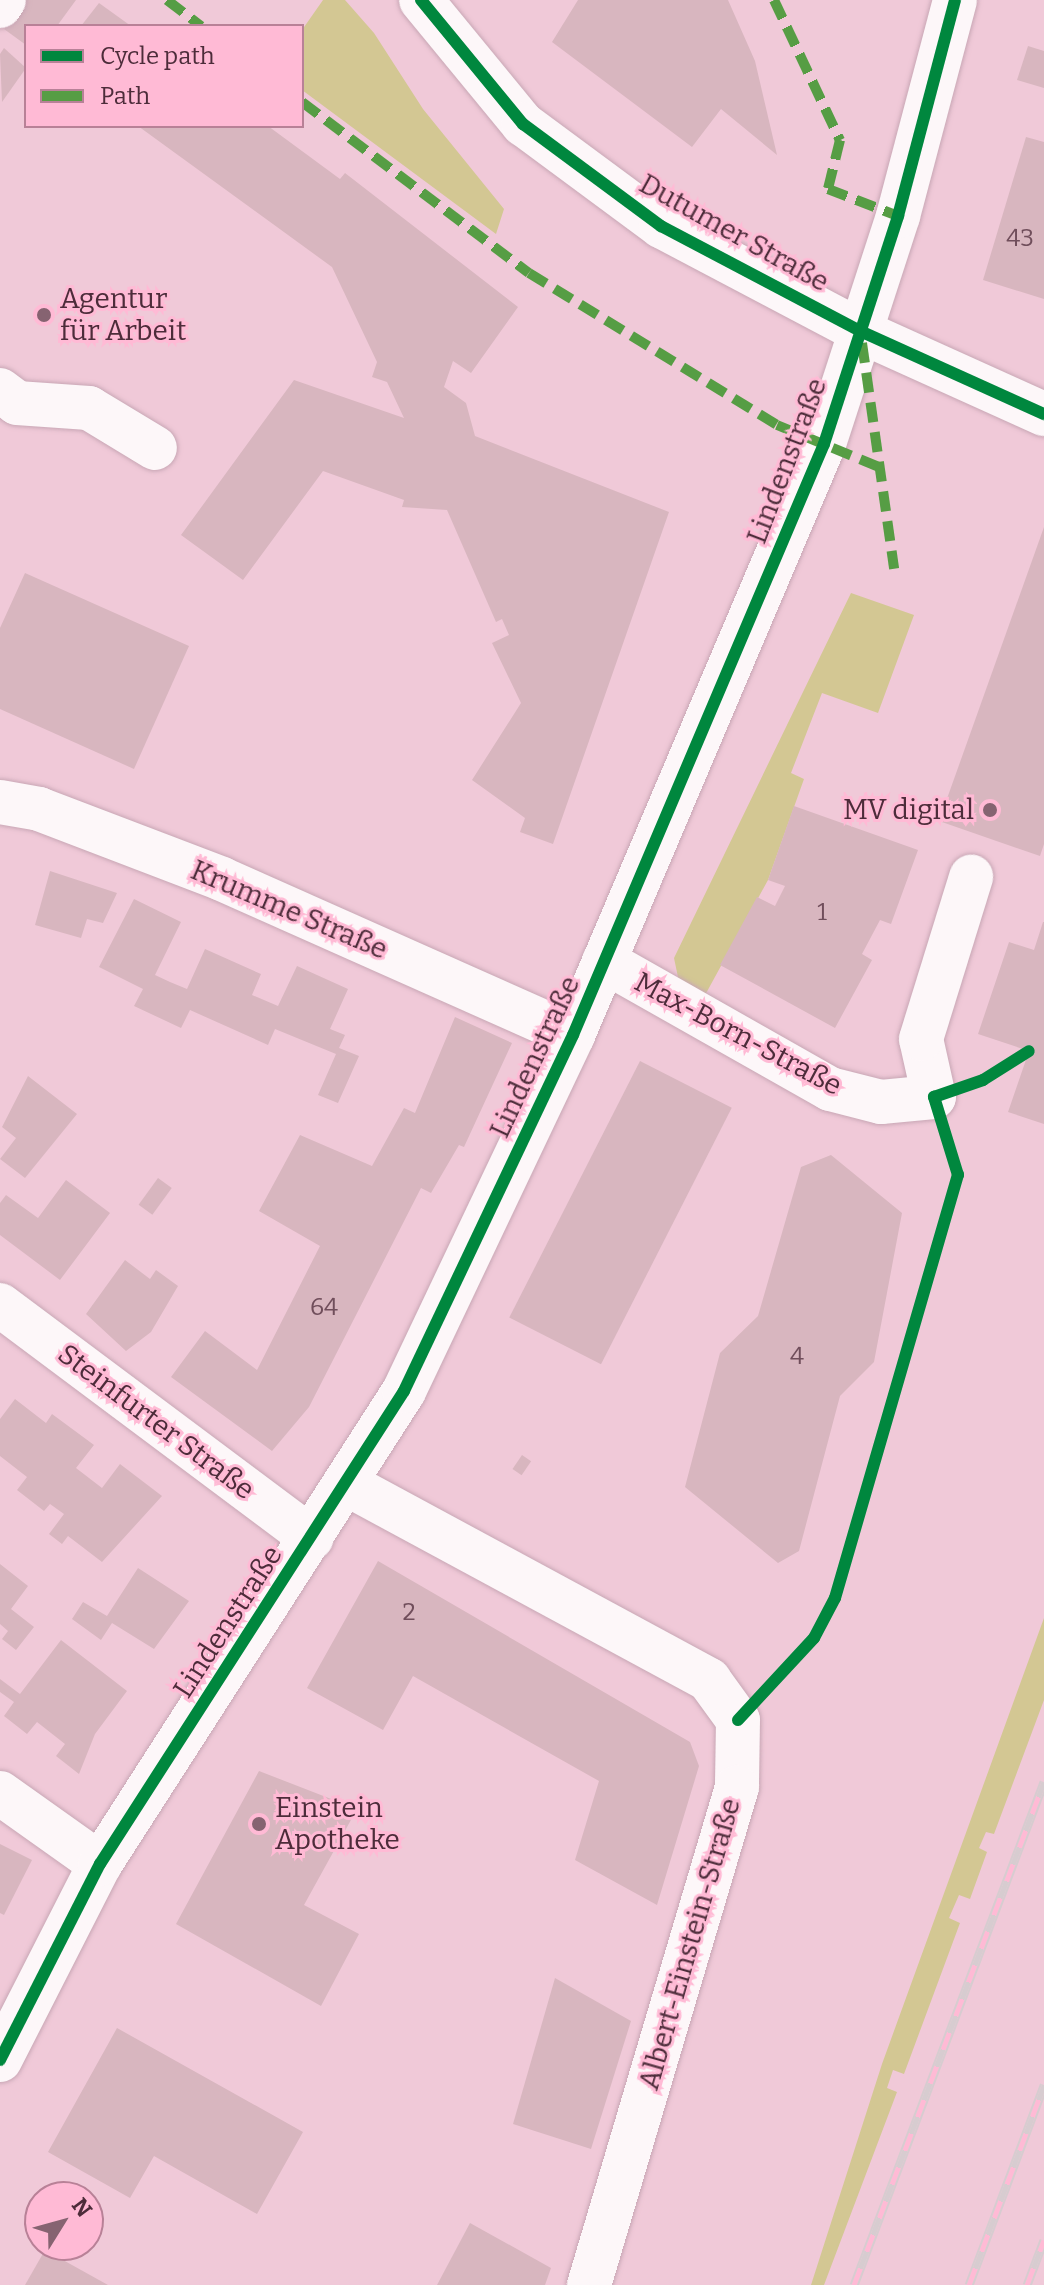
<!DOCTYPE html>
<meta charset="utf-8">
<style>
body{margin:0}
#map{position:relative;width:1044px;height:2285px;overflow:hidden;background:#f0c9d8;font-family:Bitter,serif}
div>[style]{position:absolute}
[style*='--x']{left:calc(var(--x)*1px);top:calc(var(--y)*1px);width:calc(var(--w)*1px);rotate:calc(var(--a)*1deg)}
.green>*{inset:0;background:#d3c793}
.building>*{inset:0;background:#d8b6bf;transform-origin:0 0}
.roads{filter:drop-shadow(0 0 2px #c8a7b5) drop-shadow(0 0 2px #c8a7b5)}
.minor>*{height:44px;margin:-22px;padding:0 22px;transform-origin:22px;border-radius:22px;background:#fdf7f9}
.rail>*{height:9px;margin-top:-4.5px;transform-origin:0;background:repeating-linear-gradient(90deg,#ffbad5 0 18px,#d7ccd0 0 36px);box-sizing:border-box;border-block:2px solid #d7ccd0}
.quiet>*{height:10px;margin-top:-5px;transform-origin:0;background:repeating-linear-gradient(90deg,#569d44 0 20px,transparent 0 30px)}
.cycleway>*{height:12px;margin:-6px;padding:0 6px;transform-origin:6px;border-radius:6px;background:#00873e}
.dots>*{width:22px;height:22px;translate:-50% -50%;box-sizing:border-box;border:4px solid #ffbad5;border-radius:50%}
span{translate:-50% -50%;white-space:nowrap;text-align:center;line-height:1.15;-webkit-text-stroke:6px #ffbad5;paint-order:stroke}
.number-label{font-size:24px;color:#704e5b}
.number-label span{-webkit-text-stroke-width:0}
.street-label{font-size:28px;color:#4d2c3a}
.poi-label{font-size:28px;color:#4d2c3a}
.left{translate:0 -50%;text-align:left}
.right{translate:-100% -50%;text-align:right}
.legend{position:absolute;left:24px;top:24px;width:280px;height:104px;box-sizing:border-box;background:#ffbad5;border:2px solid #b88197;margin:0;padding:10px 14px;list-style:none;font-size:24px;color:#4d2c3a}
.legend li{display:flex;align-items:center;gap:16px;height:40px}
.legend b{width:40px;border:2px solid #b88197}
.north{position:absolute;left:24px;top:2181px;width:80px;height:80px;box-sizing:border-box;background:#ffbad5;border:2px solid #b88197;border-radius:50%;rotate:53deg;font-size:22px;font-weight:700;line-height:32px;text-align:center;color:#4d2c3a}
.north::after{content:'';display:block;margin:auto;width:28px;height:36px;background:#866371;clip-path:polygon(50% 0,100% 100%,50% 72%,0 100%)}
</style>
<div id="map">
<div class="green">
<i style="clip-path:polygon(323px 0,345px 0,374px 33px,423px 109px,504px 209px,496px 234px,302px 90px,302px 30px)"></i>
<i style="clip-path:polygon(851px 593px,914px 615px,878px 713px,822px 693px,791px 773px,804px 779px,768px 880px,704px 997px,679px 982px,674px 958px)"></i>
<i style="clip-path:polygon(1044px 1618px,1044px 1700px,994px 1834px,986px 1832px,979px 1848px,987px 1852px,970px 1899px,959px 1895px,949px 1918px,960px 1923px,904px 2074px,893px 2070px,887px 2088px,897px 2092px,824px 2285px,811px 2285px,882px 2064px)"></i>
</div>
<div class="building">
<i style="clip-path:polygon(25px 0,76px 0,57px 26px,26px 26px,26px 45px,4px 29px)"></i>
<i style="clip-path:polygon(578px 0,728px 0,755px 61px,777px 155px,721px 109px,692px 147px,552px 42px)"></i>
<i style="clip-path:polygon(99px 3px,131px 26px,81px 26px)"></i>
<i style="clip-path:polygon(1028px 46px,1044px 51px,1044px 88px,1017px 80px)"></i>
<i style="clip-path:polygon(4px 48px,26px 68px,2px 102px,0 54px)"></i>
<i style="clip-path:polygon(138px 126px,268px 126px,340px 179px,345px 173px,518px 307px,471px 373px,453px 361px,444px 387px,466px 403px,475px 436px,669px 512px,553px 844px,520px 832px,525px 818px,472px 780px,521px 703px,492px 643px,509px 635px,502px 619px,496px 622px,447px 510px,402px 507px,404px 500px,323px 471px,243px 580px,181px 535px,294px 380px,404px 418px,387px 382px,372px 377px,377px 362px,332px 267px)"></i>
<i style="clip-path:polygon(1026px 137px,1044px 142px,1044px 299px,983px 280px)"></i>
<i style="clip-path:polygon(1044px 527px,1044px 844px,1040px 856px,939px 821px)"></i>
<i style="clip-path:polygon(25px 573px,189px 646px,134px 769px,0 709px,0 628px)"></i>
<i style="clip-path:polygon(794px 806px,918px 850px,891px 924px,880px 920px,862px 954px,872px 960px,835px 1028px,720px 965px,757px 897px,775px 906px,785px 886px,768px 880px)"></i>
<i style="clip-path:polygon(50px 871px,117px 893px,103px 923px,87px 919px,81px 938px,35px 925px)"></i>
<i style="clip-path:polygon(134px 899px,181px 922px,155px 975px,170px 982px,187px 989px,205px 949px,261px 974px,252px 995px,278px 1006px,297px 966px,348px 989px,330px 1029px,345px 1035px,339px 1048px,359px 1056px,338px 1103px,318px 1095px,336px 1054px,275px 1029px,268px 1045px,190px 1010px,181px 1028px,134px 1006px,143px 989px,99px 967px)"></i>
<i style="clip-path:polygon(1043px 922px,1044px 922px,1044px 1124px,1008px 1112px,1029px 1051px,978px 1034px,1009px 942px,1034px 950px)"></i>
<i style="clip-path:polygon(455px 1017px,512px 1043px,464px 1147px,459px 1145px,431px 1193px,421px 1188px,309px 1407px,272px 1451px,171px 1377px,205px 1331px,257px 1370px,320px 1246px,259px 1211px,300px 1135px,372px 1166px,404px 1108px,415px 1113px)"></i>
<i style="left:640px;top:1061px;width:103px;height:288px;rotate:27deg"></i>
<i style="clip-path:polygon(28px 1076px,77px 1114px,25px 1178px,0 1159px,16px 1138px,2px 1127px)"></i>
<i style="clip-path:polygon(831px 1155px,902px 1213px,874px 1362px,840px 1396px,799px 1551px,778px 1563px,685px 1487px,720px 1353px,758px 1316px,801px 1167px)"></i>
<i style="left:158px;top:1178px;width:17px;height:33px;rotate:36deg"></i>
<i style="clip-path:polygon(66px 1180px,110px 1213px,60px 1280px,0 1235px,0 1203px,6px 1195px,38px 1218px)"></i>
<i style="clip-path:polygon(125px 1260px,150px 1279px,156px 1270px,178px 1286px,151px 1332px,126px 1351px,86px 1314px)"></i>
<i style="clip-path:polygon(15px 1399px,46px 1423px,52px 1414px,94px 1445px,76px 1468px,102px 1488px,120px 1464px,162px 1496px,102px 1562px,68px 1536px,62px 1544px,49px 1534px,64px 1514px,50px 1504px,44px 1511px,17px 1490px,27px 1477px,0 1456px,0 1419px)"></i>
<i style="left:522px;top:1455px;width:11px;height:17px;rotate:34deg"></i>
<i style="clip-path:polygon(378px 1561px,690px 1742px,699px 1766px,657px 1905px,575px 1860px,599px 1781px,413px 1676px,383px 1730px,307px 1688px)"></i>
<i style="clip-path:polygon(0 1564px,28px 1586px,11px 1609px,34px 1627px,16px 1650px,2px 1639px,8px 1631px,0 1624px)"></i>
<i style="clip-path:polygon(138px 1568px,189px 1601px,154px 1649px,112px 1623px,101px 1640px,72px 1619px,83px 1602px,107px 1616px)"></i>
<i style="clip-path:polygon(61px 1640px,127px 1691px,95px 1734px,79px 1774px,56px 1756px,65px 1744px,37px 1722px,27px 1734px,4px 1716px,14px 1702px,0 1692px,0 1679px,20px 1694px)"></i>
<i style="clip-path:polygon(259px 1771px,357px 1809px,304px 1905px,359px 1934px,321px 2006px,176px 1924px)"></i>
<i style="clip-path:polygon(0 1844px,32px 1860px,4px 1915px,0 1913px)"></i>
<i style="clip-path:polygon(555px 1978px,631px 2021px,591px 2149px,513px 2124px)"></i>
<i style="clip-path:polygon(117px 2028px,303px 2132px,257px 2214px,154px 2156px,130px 2198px,48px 2152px)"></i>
<i style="clip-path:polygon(470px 2223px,551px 2268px,545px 2285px,437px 2285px)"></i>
<i style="clip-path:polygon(45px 2250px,108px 2285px,25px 2285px)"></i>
</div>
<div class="roads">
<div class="minor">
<i style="--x:421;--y:0;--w:161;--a:50.6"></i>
<i style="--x:523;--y:124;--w:172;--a:36.5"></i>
<i style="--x:661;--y:226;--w:225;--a:27.8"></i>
<i style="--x:860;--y:331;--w:202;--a:24.3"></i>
<i style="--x:0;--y:6;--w:7;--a:-56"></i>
<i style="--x:0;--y:390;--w:21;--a:37"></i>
<i style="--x:17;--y:403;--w:72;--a:4"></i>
<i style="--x:89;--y:408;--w:77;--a:31.2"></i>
<i style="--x:0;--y:802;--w:40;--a:10"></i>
<i style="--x:39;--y:809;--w:196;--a:20.9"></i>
<i style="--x:222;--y:879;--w:384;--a:24"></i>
<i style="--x:604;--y:961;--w:260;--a:29.5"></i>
<i style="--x:830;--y:1089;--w:53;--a:14.3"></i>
<i style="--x:881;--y:1102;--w:53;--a:-5.4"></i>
<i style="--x:934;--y:1097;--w:59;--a:-102.6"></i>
<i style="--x:921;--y:1039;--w:170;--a:-72.8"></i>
<i style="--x:0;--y:1305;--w:389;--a:36.8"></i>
<i style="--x:347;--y:1484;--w:412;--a:28.4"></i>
<i style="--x:709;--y:1680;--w:49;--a:54.1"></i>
<i style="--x:738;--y:1720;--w:67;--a:90.9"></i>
<i style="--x:737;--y:1787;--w:520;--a:106.55"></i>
<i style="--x:0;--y:1793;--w:123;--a:35.4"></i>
<i style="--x:0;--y:2060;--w:220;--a:-63"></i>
<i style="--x:100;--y:1864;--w:562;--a:-57.27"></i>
<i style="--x:404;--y:1391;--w:394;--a:-64.6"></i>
<i style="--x:573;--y:1035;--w:642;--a:-66.99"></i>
<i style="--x:824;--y:444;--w:240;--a:-72"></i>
<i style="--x:898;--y:216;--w:223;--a:-75.2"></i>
</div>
</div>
<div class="rail">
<i style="--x:854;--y:2285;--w:538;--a:-69.31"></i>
<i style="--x:969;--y:2285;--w:214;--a:-69.4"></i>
<i style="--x:1027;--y:2285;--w:48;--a:-69.3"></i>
</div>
<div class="quiet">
<i style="--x:167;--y:0;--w:43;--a:37.4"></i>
<i style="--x:774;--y:0;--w:155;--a:64.8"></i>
<i style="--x:840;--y:140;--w:50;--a:103.8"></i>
<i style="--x:828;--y:189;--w:75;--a:21.1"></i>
<i style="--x:302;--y:102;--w:284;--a:37"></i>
<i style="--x:529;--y:273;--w:291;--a:31.5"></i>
<i style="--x:777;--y:425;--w:110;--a:22.4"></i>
<i style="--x:862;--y:343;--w:228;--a:81.9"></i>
</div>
<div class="cycleway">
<i style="--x:421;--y:0;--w:161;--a:50.6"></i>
<i style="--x:523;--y:124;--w:172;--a:36.5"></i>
<i style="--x:661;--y:226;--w:225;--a:27.8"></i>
<i style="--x:860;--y:331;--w:202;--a:24.3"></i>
<i style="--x:738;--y:1720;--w:112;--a:-47.2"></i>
<i style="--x:814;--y:1638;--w:45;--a:-62.3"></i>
<i style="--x:835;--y:1598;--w:441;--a:-73.8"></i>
<i style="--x:958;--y:1175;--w:82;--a:-107.1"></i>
<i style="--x:934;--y:1097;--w:52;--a:-19.1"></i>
<i style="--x:983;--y:1080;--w:54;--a:-32.2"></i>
<i style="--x:0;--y:2060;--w:220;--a:-63"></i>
<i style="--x:100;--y:1864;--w:562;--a:-57.27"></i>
<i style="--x:404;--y:1391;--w:394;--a:-64.6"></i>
<i style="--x:573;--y:1035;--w:642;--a:-66.99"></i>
<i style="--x:824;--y:444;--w:240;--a:-72"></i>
<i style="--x:898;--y:216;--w:223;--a:-75.2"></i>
</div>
<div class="dots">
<i style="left:44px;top:315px;background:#866371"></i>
<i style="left:990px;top:810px;background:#866371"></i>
<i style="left:259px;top:1824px;background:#866371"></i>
</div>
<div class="number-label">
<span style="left:1020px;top:239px">43</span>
<span style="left:822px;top:913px">1</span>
<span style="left:324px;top:1308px">64</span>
<span style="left:797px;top:1357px">4</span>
<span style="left:409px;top:1613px">2</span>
</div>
<div class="street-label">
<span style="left:734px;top:233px;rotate:29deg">Dutumer Straße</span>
<span style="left:787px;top:461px;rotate:-69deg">Lindenstraße</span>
<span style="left:289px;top:910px;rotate:23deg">Krumme Straße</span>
<span style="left:738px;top:1034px;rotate:28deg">Max-Born-Straße</span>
<span style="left:535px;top:1057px;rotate:-65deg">Lindenstraße</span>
<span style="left:156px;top:1422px;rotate:37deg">Steinfurter Straße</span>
<span style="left:228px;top:1622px;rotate:-57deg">Lindenstraße</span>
<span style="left:690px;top:1944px;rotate:-74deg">Albert-Einstein-Straße</span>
</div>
<div class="poi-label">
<span class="left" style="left:60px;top:315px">Agentur<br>für Arbeit</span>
<span class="right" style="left:974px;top:810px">MV digital</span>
<span class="left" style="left:275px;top:1824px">Einstein<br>Apotheke</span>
</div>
<ul class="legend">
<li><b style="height:10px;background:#00873e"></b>Cycle path</li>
<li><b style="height:10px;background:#569d44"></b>Path</li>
</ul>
<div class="north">N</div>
</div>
